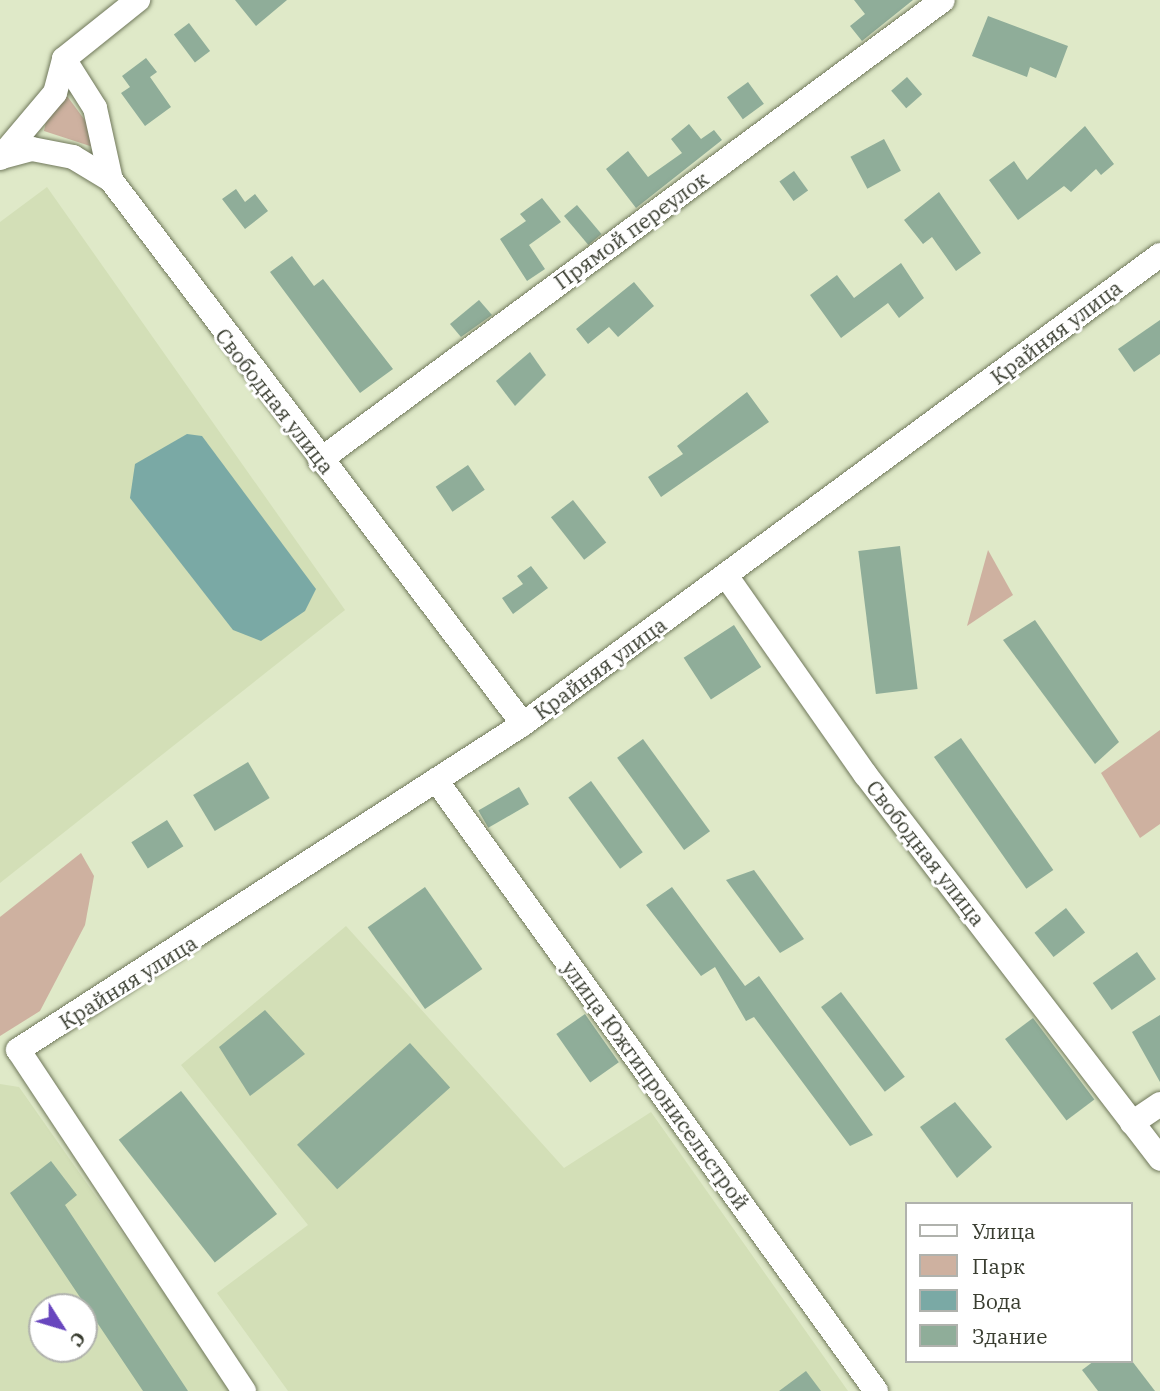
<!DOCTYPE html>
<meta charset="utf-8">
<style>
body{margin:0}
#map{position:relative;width:1160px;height:1391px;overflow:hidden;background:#dfe9c8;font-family:"IBM Plex Serif",serif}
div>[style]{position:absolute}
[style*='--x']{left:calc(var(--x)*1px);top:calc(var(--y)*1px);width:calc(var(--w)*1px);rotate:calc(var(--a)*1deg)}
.built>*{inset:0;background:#d3dfb7}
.green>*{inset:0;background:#ceb1a0}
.water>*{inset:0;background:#7aa9a5}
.building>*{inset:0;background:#8fad99;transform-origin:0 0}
.roads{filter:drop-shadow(0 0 2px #70785b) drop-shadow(0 0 2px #70785b)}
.minor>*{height:24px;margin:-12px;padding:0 12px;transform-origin:12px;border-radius:12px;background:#fff}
span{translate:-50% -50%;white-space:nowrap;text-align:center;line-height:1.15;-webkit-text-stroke:6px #fff;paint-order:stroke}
.street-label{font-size:21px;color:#3a3e31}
.legend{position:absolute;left:905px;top:1202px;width:228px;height:161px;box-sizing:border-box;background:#fff;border:2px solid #b0b2ad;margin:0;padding:9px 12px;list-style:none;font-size:21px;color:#3a3e31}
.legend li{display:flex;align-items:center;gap:14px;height:35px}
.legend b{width:35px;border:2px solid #b0b2ad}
.north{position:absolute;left:28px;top:1293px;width:70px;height:70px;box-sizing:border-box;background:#fff;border:2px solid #b0b2ad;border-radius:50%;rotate:127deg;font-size:19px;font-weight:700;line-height:28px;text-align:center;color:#3a3e31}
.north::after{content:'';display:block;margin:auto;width:24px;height:32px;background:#6846be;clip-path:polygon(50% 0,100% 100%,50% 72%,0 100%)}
</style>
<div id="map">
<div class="built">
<i style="clip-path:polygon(47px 187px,345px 610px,0 883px,0 222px)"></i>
<i style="clip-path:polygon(346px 926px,564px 1168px,651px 1112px,848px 1391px,288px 1391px,217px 1293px,308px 1225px,181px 1065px)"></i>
<i style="clip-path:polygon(evenodd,0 1084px,19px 1087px,233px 1391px,0 1391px,0 1084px,42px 1307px,84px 1307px,84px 1349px,42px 1349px,42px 1307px)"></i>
</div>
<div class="green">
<i style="clip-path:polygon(67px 96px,87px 123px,93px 147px,44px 131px,47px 116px)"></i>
<i style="clip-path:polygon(988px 550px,1013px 595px,967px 626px)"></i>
<i style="clip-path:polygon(1160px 730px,1160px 824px,1140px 838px,1101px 773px)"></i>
<i style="clip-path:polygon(81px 853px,94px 876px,85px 925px,40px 1011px,0 1036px,0 917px)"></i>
</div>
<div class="water">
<i style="clip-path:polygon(187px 434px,202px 436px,316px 589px,305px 611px,261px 641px,233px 630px,130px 498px,135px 464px)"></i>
</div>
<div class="building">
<i style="clip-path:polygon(235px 0,287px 0,256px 26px)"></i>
<i style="clip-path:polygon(854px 0,913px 0,862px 41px,850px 26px,865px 14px)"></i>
<i style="clip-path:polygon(988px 16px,1068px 46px,1056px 78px,1030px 67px,1027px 77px,972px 56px)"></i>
<i style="left:189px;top:23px;width:35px;height:19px;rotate:53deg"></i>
<i style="clip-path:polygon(146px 58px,157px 72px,150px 77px,171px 107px,145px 126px,121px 93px,130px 87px,122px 76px)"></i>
<i style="left:907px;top:77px;width:23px;height:21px;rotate:49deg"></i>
<i style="left:748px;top:82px;width:27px;height:26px;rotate:54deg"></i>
<i style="clip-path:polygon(689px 124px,701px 139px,714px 130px,722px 140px,636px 208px,606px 169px,628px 151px,648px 177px,682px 153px,671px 139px)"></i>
<i style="clip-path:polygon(1085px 126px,1114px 164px,1101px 175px,1096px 169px,1071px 192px,1064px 186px,1018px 220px,989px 180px,1014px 161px,1027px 180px)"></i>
<i style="left:884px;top:139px;width:36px;height:38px;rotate:62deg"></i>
<i style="left:794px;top:171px;width:24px;height:18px;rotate:54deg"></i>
<i style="clip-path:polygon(236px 189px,245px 202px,255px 194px,268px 211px,245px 229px,222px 199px)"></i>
<i style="clip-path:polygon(939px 192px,981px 253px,956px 271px,932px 237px,923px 244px,904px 220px)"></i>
<i style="clip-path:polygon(542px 198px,561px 222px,529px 245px,545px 269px,527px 281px,500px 239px,526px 221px,520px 214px)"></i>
<i style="left:577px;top:205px;width:38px;height:17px;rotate:50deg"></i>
<i style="clip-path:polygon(292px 256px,314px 286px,323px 279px,393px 369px,360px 393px,270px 272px)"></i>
<i style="clip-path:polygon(901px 263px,924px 298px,899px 318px,888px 303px,841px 338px,810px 295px,837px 275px,854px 298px)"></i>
<i style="clip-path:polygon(634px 282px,654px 306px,618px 337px,609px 327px,588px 344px,576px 329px)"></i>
<i style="clip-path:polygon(479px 300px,492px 315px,461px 337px,450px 324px)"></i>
<i style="clip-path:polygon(1160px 320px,1160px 354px,1134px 372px,1118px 349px)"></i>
<i style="clip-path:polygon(530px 352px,546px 375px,515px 406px,496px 381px)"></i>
<i style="clip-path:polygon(747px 392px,769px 422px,661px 497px,648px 477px,683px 454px,677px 446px)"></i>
<i style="left:468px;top:465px;width:30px;height:39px;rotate:56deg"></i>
<i style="left:573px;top:500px;width:54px;height:28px;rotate:52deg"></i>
<i style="left:900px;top:546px;width:144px;height:42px;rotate:83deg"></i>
<i style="clip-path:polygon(531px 566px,548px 588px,513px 614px,502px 598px,523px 584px,517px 576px)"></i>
<i style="clip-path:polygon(1035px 620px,1119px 742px,1095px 764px,1003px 640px)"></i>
<i style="left:734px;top:625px;width:50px;height:60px;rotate:57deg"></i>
<i style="left:961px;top:738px;width:161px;height:33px;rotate:55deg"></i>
<i style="left:643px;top:739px;width:114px;height:32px;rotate:54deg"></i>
<i style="left:248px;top:762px;width:42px;height:64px;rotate:59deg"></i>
<i style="left:591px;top:781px;width:88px;height:28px;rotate:54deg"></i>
<i style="left:519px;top:787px;width:20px;height:47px;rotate:60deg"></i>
<i style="left:167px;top:820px;width:31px;height:42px;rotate:58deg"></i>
<i style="clip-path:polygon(754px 870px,804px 939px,780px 953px,726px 880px)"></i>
<i style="left:425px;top:887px;width:100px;height:70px;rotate:55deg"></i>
<i style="clip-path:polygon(672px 887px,745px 986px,759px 976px,873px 1135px,850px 1146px,754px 1017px,746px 1021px,715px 967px,701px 976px,646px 905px)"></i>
<i style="left:1066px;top:908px;width:31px;height:40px;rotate:52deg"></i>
<i style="left:1137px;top:952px;width:33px;height:54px;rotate:55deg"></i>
<i style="left:841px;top:992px;width:106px;height:25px;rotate:53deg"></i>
<i style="clip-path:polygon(265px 1010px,305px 1054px,250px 1096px,219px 1047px)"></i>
<i style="left:585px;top:1014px;width:59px;height:35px;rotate:55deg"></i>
<i style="clip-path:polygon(1160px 1015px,1160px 1082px,1132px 1032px)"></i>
<i style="left:1033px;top:1018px;width:102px;height:35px;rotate:53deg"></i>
<i style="left:410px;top:1043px;width:60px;height:152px;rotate:48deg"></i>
<i style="left:181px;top:1091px;width:156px;height:79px;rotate:52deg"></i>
<i style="clip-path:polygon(955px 1102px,992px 1147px,957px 1178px,920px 1127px)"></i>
<i style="clip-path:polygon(51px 1161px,77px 1195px,65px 1205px,188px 1391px,143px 1391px,10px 1193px)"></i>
<i style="clip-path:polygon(1094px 1361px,1132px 1361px,1155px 1391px,1098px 1391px,1082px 1370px)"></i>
<i style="clip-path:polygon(806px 1371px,821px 1391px,779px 1391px)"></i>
</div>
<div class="roads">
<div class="minor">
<i style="--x:64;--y:59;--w:58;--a:57.7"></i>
<i style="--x:95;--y:108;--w:74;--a:77.5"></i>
<i style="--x:111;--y:180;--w:682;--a:52.86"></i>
<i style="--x:2;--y:157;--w:31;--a:-15"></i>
<i style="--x:32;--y:149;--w:42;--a:11"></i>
<i style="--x:73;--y:157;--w:44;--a:31.2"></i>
<i style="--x:0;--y:158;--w:85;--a:-49.8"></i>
<i style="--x:55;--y:93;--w:35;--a:-75"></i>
<i style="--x:64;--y:59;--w:95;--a:-38.6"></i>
<i style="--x:320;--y:460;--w:774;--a:-36.44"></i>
<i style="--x:727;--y:577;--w:241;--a:55"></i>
<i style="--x:865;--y:774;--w:485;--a:52.5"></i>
<i style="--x:436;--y:780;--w:753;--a:54.24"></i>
<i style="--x:1132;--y:1123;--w:34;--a:-34"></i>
<i style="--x:244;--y:1391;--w:409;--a:-123.5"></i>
<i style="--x:18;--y:1050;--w:601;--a:-32.84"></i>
<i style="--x:523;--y:724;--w:791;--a:-36.36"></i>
</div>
</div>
<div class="street-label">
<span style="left:631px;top:230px;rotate:-36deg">Прямой переулок</span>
<span style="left:1056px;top:332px;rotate:-37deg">Крайняя улица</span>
<span style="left:275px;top:401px;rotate:52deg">Свободная улица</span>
<span style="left:600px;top:668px;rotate:-36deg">Крайняя улица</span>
<span style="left:926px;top:853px;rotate:52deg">Свободная улица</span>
<span style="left:128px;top:982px;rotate:-32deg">Крайняя улица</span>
<span style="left:656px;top:1085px;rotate:54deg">улица Южгипронисельстрой</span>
</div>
<ul class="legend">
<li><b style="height:9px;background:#fff"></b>Улица</li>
<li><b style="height:19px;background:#ceb1a0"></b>Парк</li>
<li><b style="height:19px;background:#7aa9a5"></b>Вода</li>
<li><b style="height:19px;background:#8fad99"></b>Здание</li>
</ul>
<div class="north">С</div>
</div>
